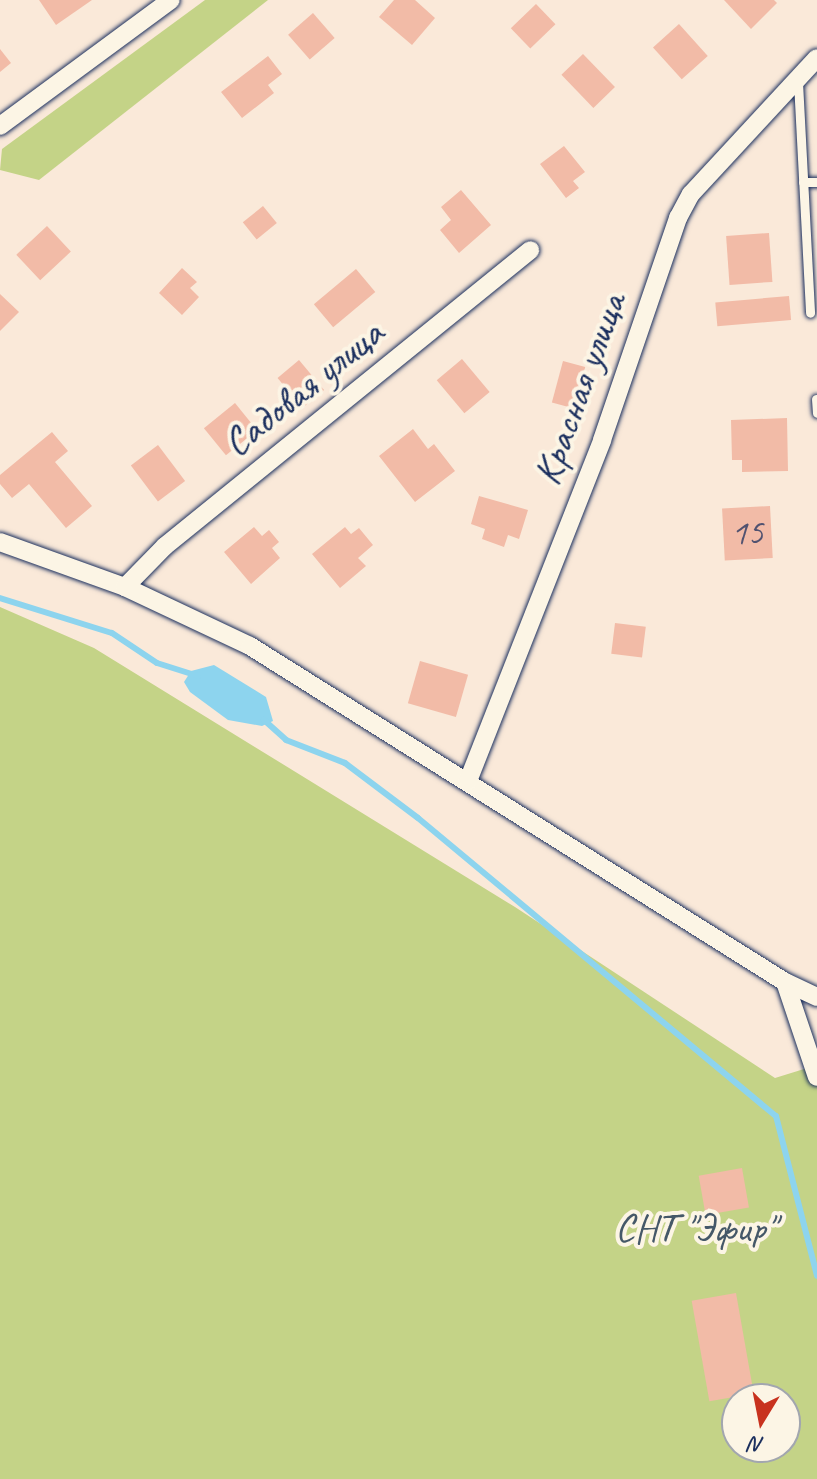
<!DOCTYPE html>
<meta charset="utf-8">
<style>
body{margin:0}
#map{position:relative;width:817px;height:1479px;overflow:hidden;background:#fae9d9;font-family:Caveat,sans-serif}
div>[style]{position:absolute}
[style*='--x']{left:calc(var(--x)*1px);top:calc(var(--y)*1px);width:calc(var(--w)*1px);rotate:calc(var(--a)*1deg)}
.green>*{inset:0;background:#c4d387}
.water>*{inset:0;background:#8dd4ee}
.stream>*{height:6px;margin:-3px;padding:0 3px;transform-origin:3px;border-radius:3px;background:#8dd4ee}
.building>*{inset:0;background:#f2bba7;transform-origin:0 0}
.roads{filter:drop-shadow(0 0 2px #1b2f5e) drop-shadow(0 0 2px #1b2f5e)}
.lane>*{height:9px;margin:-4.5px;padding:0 4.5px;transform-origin:4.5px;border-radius:4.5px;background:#fcf5e5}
.street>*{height:18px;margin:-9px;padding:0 9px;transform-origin:9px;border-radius:9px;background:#fcf5e5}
span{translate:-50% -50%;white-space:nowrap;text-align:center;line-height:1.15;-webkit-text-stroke:8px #fcf5e5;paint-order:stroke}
.number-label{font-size:36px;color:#515270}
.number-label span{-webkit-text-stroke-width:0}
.street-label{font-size:40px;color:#1b2f5e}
.park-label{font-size:40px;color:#455868}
.north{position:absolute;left:721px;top:1383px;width:80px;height:80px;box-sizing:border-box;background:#fcf5e5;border:2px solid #a2a6af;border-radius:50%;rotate:190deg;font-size:22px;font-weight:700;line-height:32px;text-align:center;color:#1b2f5e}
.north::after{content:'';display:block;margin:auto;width:28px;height:36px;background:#c8321e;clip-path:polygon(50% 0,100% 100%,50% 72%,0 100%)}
</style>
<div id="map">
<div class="green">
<i style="clip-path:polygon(205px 0,268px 0,39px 180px,0 170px,2px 149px)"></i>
<i style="clip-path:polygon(evenodd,0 607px,94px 648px,515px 907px,775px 1078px,817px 1065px,817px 1479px,0 1479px,0 607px,737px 1399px,785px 1399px,785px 1447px,737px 1447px,737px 1399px)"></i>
</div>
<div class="water">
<i style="clip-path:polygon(214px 665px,266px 697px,273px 721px,262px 726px,228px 720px,190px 692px,184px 682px,191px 671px)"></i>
</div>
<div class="stream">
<i style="--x:0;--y:598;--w:117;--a:17.4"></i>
<i style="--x:112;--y:633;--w:54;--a:33.7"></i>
<i style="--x:157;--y:663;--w:43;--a:17.6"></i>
<i style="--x:264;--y:720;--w:30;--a:42"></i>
<i style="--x:286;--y:740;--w:63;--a:21.3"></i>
<i style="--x:345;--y:763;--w:91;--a:37"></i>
<i style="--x:418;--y:818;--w:466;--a:39.8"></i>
<i style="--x:776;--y:1116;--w:165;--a:75.6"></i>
</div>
<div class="building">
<i style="clip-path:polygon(39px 0,92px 0,56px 25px)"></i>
<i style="clip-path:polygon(394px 0,415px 0,435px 18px,412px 45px,379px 17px)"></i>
<i style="clip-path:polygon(724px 0,774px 0,777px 3px,751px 29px)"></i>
<i style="left:536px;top:4px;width:28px;height:35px;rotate:46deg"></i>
<i style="left:313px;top:13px;width:33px;height:33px;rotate:49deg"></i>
<i style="left:679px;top:24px;width:43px;height:35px;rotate:48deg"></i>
<i style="clip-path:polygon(0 49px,11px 63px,0 72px)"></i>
<i style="left:583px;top:54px;width:46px;height:30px;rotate:46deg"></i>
<i style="clip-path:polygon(268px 56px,282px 74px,268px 85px,274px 93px,242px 118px,221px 92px)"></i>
<i style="clip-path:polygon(564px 146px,585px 172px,573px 181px,579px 188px,566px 198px,540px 164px)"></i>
<i style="clip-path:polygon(461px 190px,491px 225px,459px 253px,440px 230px,451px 220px,441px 207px)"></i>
<i style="left:263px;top:206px;width:22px;height:26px;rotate:51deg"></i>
<i style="left:47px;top:226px;width:35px;height:42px;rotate:47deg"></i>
<i style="left:769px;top:233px;width:49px;height:43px;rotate:86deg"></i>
<i style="clip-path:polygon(182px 268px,197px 282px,190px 288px,199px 297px,182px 315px,159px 293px)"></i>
<i style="left:356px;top:269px;width:30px;height:55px;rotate:50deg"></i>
<i style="clip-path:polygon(0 294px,19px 312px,0 331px)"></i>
<i style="left:789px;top:296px;width:24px;height:74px;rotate:85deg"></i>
<i style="left:462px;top:359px;width:43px;height:33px;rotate:50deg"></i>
<i style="left:299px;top:360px;width:39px;height:28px;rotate:50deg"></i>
<i style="left:563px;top:361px;width:23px;height:43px;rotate:15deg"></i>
<i style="left:235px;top:403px;width:35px;height:40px;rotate:51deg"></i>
<i style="clip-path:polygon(787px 418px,788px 471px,742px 472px,742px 460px,732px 460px,731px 420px)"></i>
<i style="clip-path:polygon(413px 429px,428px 449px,434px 444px,455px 471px,415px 502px,379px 456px)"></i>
<i style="clip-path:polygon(52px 432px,68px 451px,55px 462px,92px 506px,66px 528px,29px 484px,12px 498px,0 484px,0 475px)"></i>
<i style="left:158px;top:445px;width:45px;height:34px;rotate:53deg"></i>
<i style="clip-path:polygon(479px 496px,528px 510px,519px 539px,508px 535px,504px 547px,482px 539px,485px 529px,471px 524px)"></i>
<i style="left:770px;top:506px;width:52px;height:48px;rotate:87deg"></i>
<i style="clip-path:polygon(254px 527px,262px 536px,269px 530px,279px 542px,272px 548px,280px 558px,251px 584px,224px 552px)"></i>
<i style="clip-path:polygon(345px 527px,351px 534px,359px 528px,373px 545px,358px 558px,366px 566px,340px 588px,312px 554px)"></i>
<i style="left:615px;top:623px;width:31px;height:31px;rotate:7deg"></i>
<i style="left:420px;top:661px;width:50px;height:44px;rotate:16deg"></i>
<i style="left:742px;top:1168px;width:40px;height:44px;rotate:80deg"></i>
<i style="left:736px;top:1293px;width:102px;height:45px;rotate:80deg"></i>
</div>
<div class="roads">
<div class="lane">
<i style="--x:798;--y:82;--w:231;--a:87"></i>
<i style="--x:803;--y:182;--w:14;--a:0"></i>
<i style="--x:816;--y:399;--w:14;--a:86"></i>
</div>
<div class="street">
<i style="--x:0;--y:126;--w:212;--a:-36.4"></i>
<i style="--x:0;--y:542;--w:133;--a:19.8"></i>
<i style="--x:125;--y:587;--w:138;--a:25.3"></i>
<i style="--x:250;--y:646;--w:632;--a:32.13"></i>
<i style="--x:785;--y:982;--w:35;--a:25"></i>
<i style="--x:125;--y:587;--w:57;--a:-45.7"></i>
<i style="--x:165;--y:546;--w:470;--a:-39"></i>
<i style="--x:468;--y:781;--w:366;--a:-68.5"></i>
<i style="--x:602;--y:440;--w:235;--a:-71.1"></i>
<i style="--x:678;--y:218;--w:27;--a:-62"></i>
<i style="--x:691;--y:194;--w:185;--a:-47.2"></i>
<i style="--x:785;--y:982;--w:100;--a:71.4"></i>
</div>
</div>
<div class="number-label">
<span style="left:747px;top:533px">15</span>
</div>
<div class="street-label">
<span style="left:303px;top:388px;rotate:-39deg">Садовая улица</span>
<span style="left:579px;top:389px;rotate:-70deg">Красная улица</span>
</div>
<div class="park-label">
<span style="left:695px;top:1228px">СНТ "Эфир"</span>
</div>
<div class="north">N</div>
</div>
